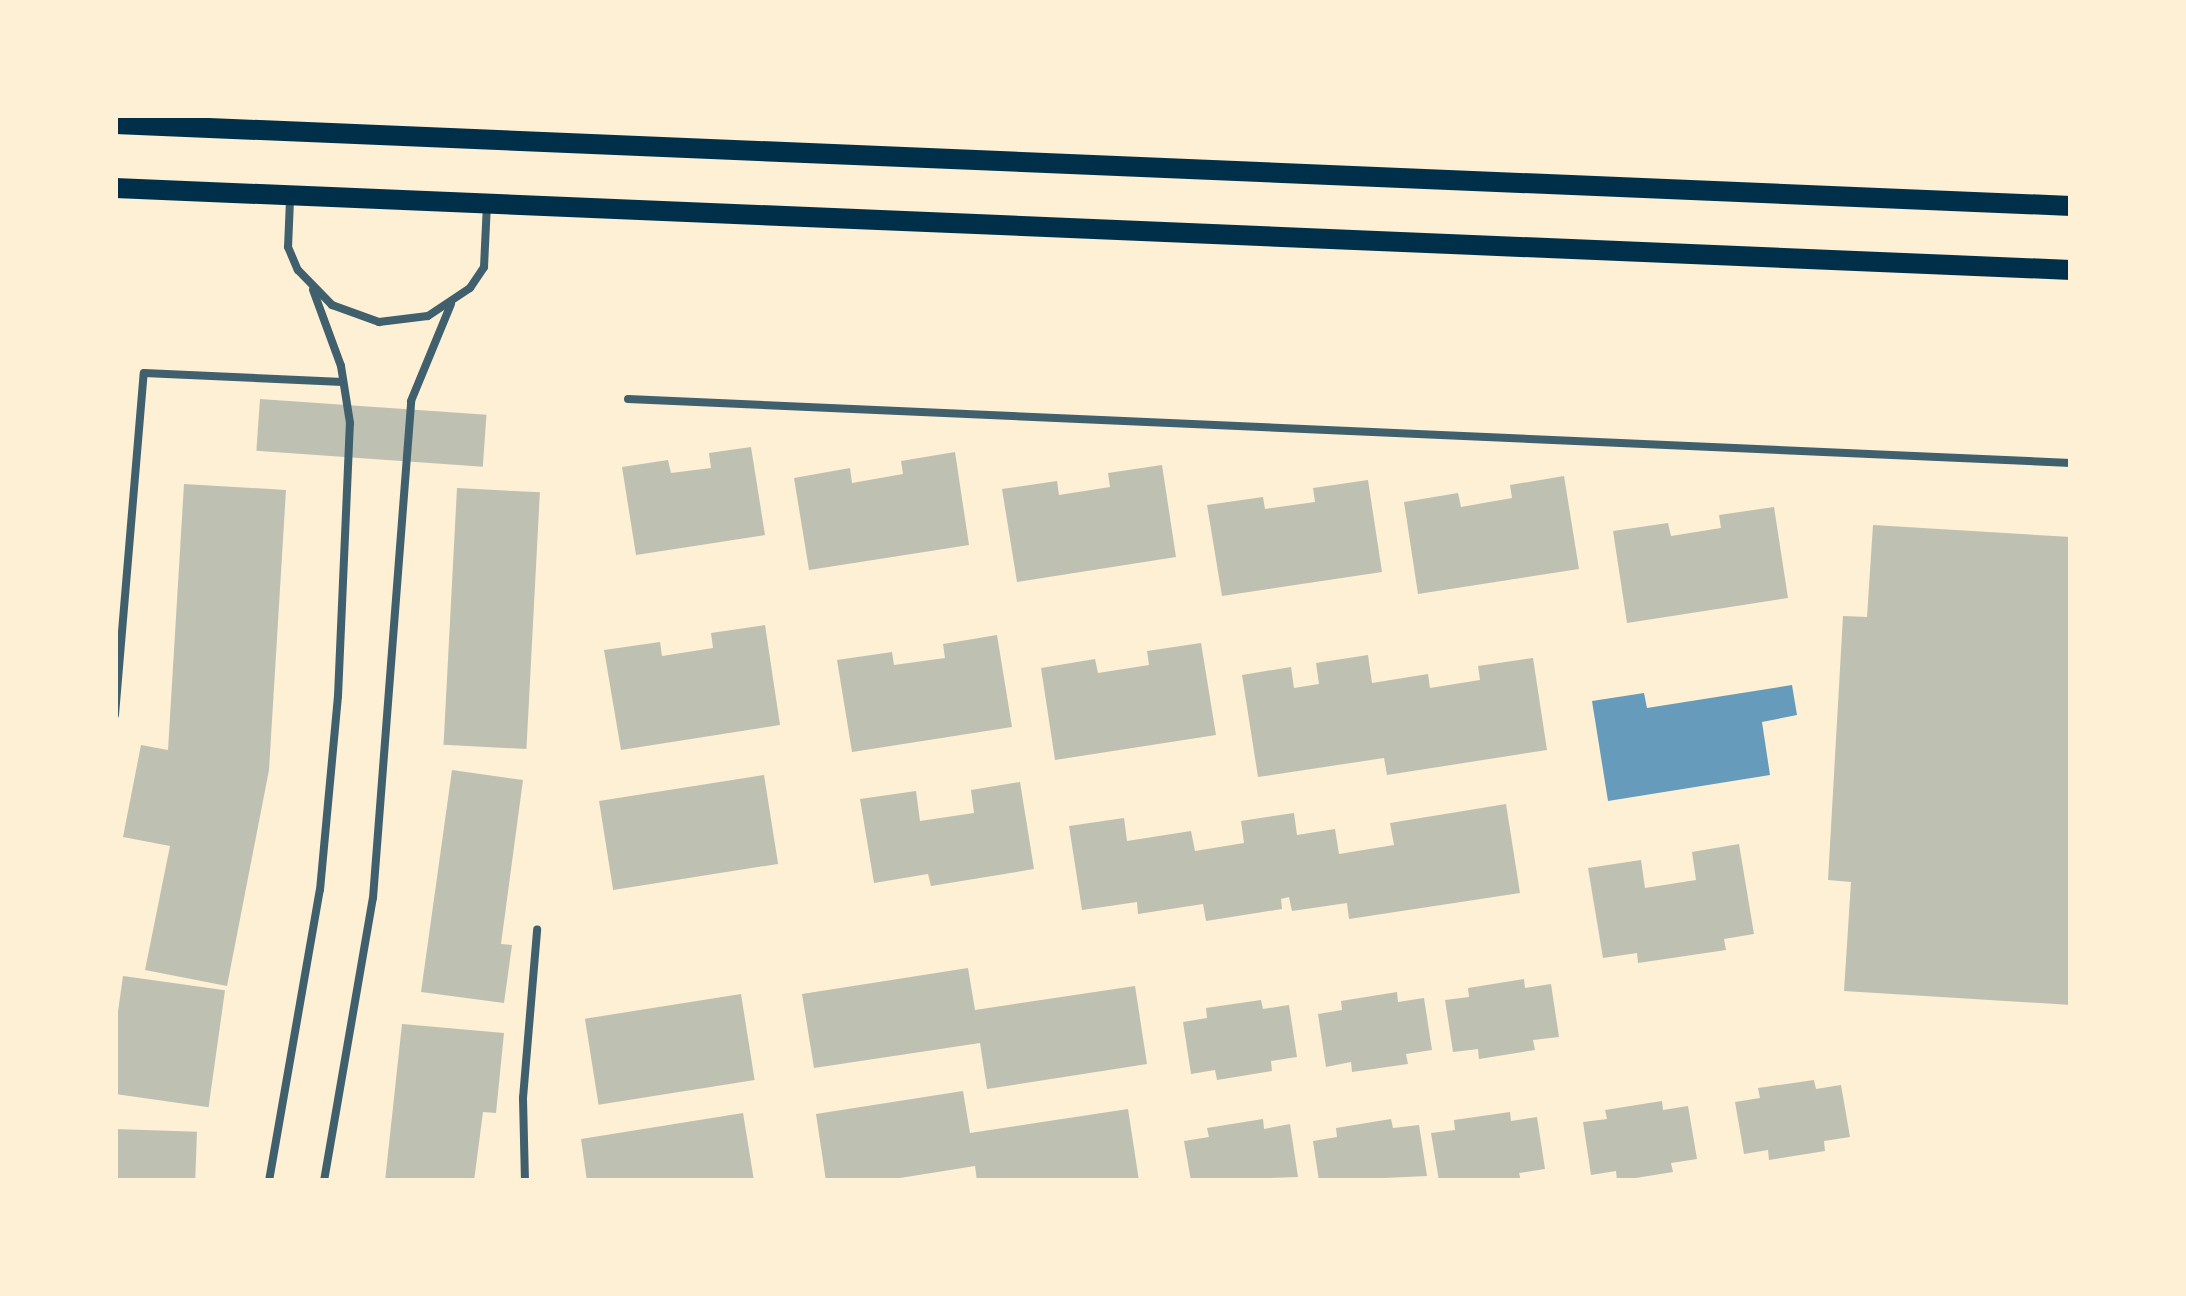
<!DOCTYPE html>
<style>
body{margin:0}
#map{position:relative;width:2186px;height:1296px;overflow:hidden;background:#fdf0d5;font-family:Rubik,sans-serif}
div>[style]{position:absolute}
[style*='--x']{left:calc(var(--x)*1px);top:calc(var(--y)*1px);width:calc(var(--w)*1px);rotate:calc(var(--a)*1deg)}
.water>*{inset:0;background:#669bbc}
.building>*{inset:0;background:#bec0b2;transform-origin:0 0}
.service>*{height:8px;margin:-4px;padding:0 4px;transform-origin:4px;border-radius:4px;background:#3f606c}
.secondary>*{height:20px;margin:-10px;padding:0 10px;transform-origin:10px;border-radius:10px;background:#003049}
span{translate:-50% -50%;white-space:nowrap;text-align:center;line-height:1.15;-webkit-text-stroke:9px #fdf0d5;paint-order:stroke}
.frame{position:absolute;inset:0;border:118px solid #fdf0d5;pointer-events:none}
</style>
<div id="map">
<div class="water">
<i style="clip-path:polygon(1792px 685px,1797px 715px,1762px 722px,1770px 775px,1608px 801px,1592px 701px,1644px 693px,1647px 708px)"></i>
</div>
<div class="building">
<i style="left:260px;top:399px;width:227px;height:52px;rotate:4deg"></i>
<i style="clip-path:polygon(751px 447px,765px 535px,636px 555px,622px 467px,668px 460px,671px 473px,711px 468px,709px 453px)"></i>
<i style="clip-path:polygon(955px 452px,969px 545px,809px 570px,794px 478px,850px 468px,852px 483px,903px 474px,901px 461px)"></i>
<i style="clip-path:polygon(1162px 465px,1176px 557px,1017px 582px,1002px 489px,1057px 481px,1059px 495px,1110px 487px,1108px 473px)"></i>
<i style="clip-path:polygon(1564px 476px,1579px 569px,1418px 594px,1404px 502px,1458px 493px,1461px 507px,1512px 498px,1510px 485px)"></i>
<i style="clip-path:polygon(1368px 480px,1382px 572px,1222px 596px,1207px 505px,1263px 497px,1265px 509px,1315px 502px,1313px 488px)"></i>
<i style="clip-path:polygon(184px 484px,286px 490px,269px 770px,227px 986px,145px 970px,170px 846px,123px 837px,141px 745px,168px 750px)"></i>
<i style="left:457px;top:488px;width:83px;height:257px;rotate:3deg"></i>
<i style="clip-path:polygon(1774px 507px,1788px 598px,1627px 623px,1613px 531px,1668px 523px,1671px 536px,1721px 528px,1719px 515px)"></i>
<i style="clip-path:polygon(1873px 525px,2071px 537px,2071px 1005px,1844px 991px,1851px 882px,1828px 880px,1843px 616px,1867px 617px)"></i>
<i style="clip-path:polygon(765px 625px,780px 725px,621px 750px,604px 650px,660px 642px,662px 656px,713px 648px,711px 633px)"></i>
<i style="clip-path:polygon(997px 635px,1012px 727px,852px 752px,837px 660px,892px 652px,894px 665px,945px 658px,943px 644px)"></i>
<i style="clip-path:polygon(1201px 643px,1216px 735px,1055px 760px,1041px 668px,1095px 659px,1098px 673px,1149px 665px,1147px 651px)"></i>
<i style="clip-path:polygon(1368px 655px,1372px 683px,1428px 674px,1430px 688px,1480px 680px,1478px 666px,1533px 658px,1547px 750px,1387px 775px,1384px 758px,1258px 777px,1242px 675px,1291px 667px,1294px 688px,1319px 684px,1316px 663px)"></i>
<i style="clip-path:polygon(452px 770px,523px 780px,501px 944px,512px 945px,504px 1003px,421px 992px)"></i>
<i style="left:764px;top:775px;width:90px;height:167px;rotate:81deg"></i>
<i style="clip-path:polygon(1020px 782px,1034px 869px,931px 886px,928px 874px,874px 883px,860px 799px,916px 791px,920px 821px,974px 813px,971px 790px)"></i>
<i style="clip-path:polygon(1506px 804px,1520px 893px,1349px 919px,1347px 903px,1292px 911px,1289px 897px,1281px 899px,1282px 909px,1206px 921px,1203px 904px,1138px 914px,1137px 902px,1082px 910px,1069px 826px,1124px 818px,1127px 841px,1191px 831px,1195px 851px,1244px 843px,1241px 821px,1294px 813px,1297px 835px,1335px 829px,1339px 854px,1394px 845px,1390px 823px)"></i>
<i style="clip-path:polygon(1739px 844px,1754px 934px,1724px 939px,1726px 950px,1638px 963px,1637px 953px,1603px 958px,1588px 868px,1641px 860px,1645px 888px,1696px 880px,1692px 852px)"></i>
<i style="clip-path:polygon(968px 968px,975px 1010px,1135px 986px,1147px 1064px,987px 1089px,980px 1043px,814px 1068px,802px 994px)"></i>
<i style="left:123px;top:976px;width:103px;height:118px;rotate:8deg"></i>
<i style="clip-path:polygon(1524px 979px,1525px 988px,1551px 984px,1559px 1037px,1533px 1040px,1535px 1050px,1479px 1059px,1478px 1049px,1453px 1052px,1445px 1000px,1469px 997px,1468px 988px)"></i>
<i style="clip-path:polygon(1397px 992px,1398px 1002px,1424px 998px,1432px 1050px,1406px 1054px,1408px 1064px,1352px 1072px,1351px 1062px,1326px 1067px,1318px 1014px,1342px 1010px,1341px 1001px)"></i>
<i style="left:741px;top:994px;width:87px;height:158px;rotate:81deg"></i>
<i style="clip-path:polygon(1261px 1000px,1263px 1009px,1289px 1005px,1297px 1057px,1271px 1061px,1272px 1071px,1217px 1080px,1215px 1070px,1191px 1074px,1183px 1022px,1207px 1018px,1206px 1008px)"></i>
<i style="clip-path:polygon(402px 1024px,504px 1033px,496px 1113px,483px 1112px,474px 1181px,385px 1181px)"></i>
<i style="clip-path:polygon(1814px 1080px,1816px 1089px,1841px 1085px,1850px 1137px,1824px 1141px,1825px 1151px,1769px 1160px,1768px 1150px,1744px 1154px,1735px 1102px,1760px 1098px,1758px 1088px)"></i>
<i style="clip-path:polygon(963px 1091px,970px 1133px,1128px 1109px,1139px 1181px,977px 1181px,975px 1166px,881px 1181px,826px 1181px,816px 1114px)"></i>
<i style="clip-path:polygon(1662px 1101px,1663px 1110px,1688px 1106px,1697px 1159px,1671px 1163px,1673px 1172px,1617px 1181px,1616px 1171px,1591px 1175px,1583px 1122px,1607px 1119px,1605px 1110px)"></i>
<i style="clip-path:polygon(1510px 1112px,1511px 1121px,1537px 1117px,1545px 1169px,1519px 1173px,1521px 1181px,1439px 1181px,1431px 1133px,1455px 1130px,1454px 1120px)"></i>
<i style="clip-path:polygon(743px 1113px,754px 1181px,587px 1181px,581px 1139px)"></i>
<i style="clip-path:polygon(1263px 1119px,1264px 1129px,1290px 1124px,1298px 1177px,1191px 1181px,1184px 1141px,1209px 1137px,1207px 1128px)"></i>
<i style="clip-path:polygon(1391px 1119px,1393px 1128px,1419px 1125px,1427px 1176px,1319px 1181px,1313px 1141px,1337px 1137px,1336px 1128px)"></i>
<i style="left:115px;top:1129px;width:82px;height:52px;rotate:2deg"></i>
</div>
<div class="service">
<i style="--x:290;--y:200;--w:47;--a:92.4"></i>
<i style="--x:288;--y:247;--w:25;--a:67"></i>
<i style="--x:298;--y:270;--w:49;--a:45.8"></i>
<i style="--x:332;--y:305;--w:50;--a:19.9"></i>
<i style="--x:379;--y:322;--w:49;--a:-7"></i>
<i style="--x:428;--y:316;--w:50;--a:-33.7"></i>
<i style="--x:470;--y:288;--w:25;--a:-56"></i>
<i style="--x:484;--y:267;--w:64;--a:-87.3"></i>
<i style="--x:628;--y:399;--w:1444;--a:2.54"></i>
<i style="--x:115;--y:715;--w:343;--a:-85.2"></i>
<i style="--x:144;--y:373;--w:199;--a:2.6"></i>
<i style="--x:269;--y:1181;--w:295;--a:-80.1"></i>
<i style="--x:320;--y:890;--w:195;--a:-84.7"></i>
<i style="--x:338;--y:696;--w:273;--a:-87.5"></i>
<i style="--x:350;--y:423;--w:58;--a:-99"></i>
<i style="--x:341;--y:366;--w:81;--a:-110.2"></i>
<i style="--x:324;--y:1181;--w:287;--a:-80.2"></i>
<i style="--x:373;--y:898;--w:498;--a:-85.6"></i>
<i style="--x:411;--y:401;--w:105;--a:-67.6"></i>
<i style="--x:525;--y:1181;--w:83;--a:-91.4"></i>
<i style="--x:523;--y:1098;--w:169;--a:-85.2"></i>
</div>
<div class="secondary">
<i style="--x:115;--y:124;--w:1958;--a:2.4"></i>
<i style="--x:115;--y:188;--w:1958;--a:2.4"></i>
</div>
<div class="frame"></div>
</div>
